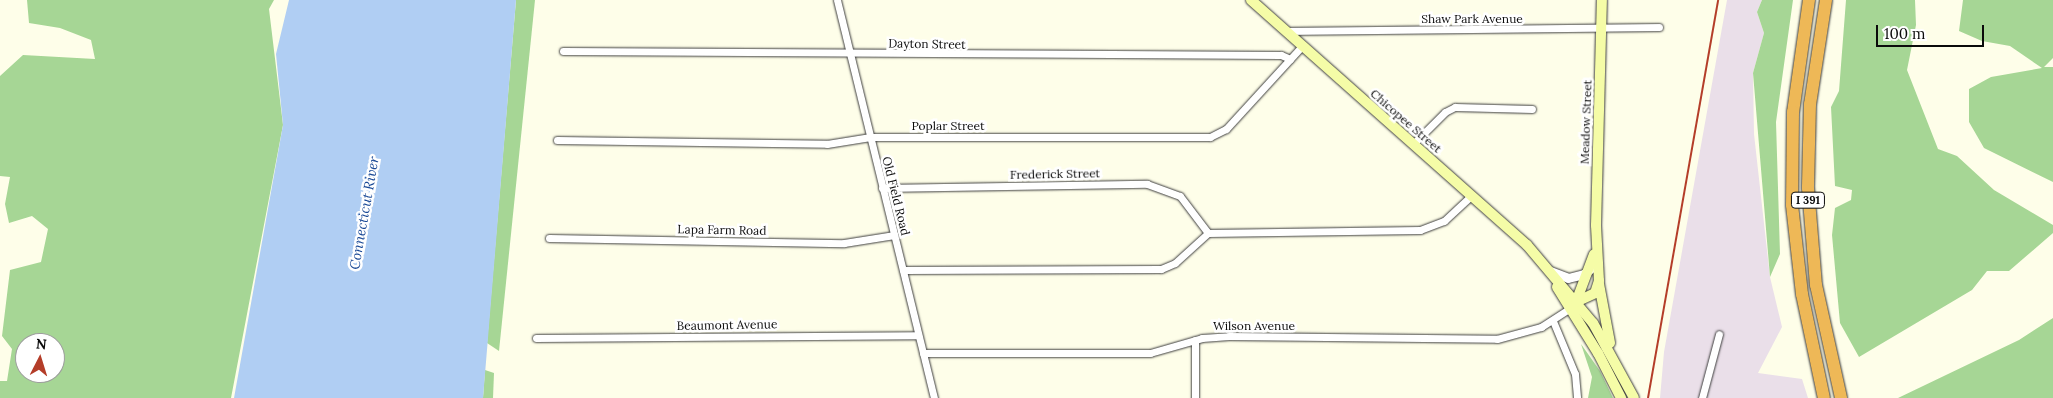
<!DOCTYPE html>
<style>
body{margin:0}
#map{position:relative;width:2053px;height:398px;overflow:hidden;background:#fefee9;font-family:Lora,serif}
div>[style]{position:absolute}
[style*='--x']{left:calc(var(--x)*1px);top:calc(var(--y)*1px);width:calc(var(--w)*1px);rotate:calc(var(--a)*1deg)}
.industrial>*{inset:0;background:#eadfe9}
.forest>*{inset:0;background:#a6d695}
.water>*{inset:0;background:#b0cef3}
.roads{filter:drop-shadow(0 0 1px #3e3e3e) drop-shadow(0 0 1px #3e3e3e)}
.minor>*{height:7px;margin:-3.5px;padding:0 3.5px;transform-origin:3.5px;border-radius:3.5px;background:#fff}
.tertiary>*{height:9px;margin:-4.5px;padding:0 4.5px;transform-origin:4.5px;border-radius:4.5px;background:#fff}
.secondary>*{height:10px;margin:-5px;padding:0 5px;transform-origin:5px;border-radius:5px;background:#f5fca7}
.motorway>*{height:12px;margin:-6px;padding:0 6px;transform-origin:6px;border-radius:6px;background:#eeb857}
.rail>*{height:2px;margin:-1px;padding:0 1px;transform-origin:1px;border-radius:1px;background:#b43d29}
span{translate:-50% -50%;white-space:nowrap;text-align:center;line-height:1.15;-webkit-text-stroke:5px #fff;paint-order:stroke}
.shield-label span{padding:1px 4px;background:#fff;border:1px solid;border-radius:4px;-webkit-text-stroke-width:0}
.shield-label{font-size:11px;color:#0b0b0b;font-weight:700}
.street-label{font-size:12px;color:#0b0b0b}
.water-label{font-size:14px;color:#1a4996;font-style:italic}
.north{position:absolute;left:15px;top:333px;width:50px;height:50px;box-sizing:border-box;background:#fff;border:1px solid #9d9d9d;border-radius:50%;rotate:5deg;font-size:14px;font-weight:700;line-height:20px;text-align:center;color:#0b0b0b}
.north::after{content:'';display:block;margin:auto;width:18px;height:22px;background:#b43d29;clip-path:polygon(50% 0,100% 100%,50% 72%,0 100%)}
.scale{position:absolute;left:1876px;top:25px;width:108px;height:22px;box-sizing:border-box;border:2px solid #0b0b0b;border-top:0;padding-left:6px;font-size:15px;line-height:18px;white-space:nowrap;color:#0b0b0b;-webkit-text-stroke:4px #fff;paint-order:stroke}
</style>
<div id="map">
<div class="industrial">
<i style="clip-path:polygon(1727px 0,1762px 0,1757px 12px,1764px 33px,1753px 73px,1754px 134px,1770px 277px,1782px 327px,1758px 373px,1802px 379px,1808px 398px,1660px 398px,1664px 352px)"></i>
</div>
<div class="forest">
<i style="clip-path:polygon(evenodd,27px 0,274px 0,269px 9px,283px 125px,231px 398px,0 398px,0 381px,7px 381px,12px 349px,2px 336px,10px 270px,41px 262px,48px 229px,32px 216px,9px 223px,5px 204px,10px 177px,0 176px,0 76px,23px 55px,95px 59px,91px 40px,60px 28px,29px 23px,27px 0,25px 343px,55px 343px,55px 373px,25px 373px,25px 343px)"></i>
<i style="clip-path:polygon(516px 0,535px 0,499px 351px,487px 343px)"></i>
<i style="clip-path:polygon(1762px 0,1793px 0,1776px 122px,1780px 254px,1770px 277px,1753px 73px,1764px 33px,1757px 12px)"></i>
<i style="clip-path:polygon(1846px 0,1915px 0,1916px 25px,1907px 70px,1938px 149px,1957px 156px,1994px 190px,2053px 225px,2053px 233px,2009px 271px,1987px 271px,1972px 290px,1859px 357px,1840px 323px,1832px 235px,1835px 208px,1851px 200px,1852px 190px,1835px 186px,1831px 107px,1839px 91px)"></i>
<i style="clip-path:polygon(1963px 0,2053px 0,2053px 58px,2044px 67px,2053px 67px,2053px 182px,1984px 148px,1969px 122px,1969px 89px,1991px 77px,2042px 68px,2010px 46px,1982px 41px,1959px 31px)"></i>
<i style="clip-path:polygon(2053px 318px,2053px 398px,1898px 398px,2019px 340px)"></i>
<i style="clip-path:polygon(1581px 344px,1600px 371px,1613px 398px,1588px 398px,1592px 377px)"></i>
<i style="clip-path:polygon(485px 370px,494px 373px,493px 398px,483px 398px)"></i>
</div>
<div class="water">
<i style="clip-path:polygon(289px 0,516px 0,483px 398px,234px 398px,283px 125px,276px 54px)"></i>
</div>
<div class="roads">
<div class="minor">
<i style="--x:837;--y:0;--w:410;--a:76.3"></i>
<i style="--x:1286;--y:31;--w:373;--a:-0.6"></i>
<i style="--x:563;--y:51;--w:718;--a:0.32"></i>
<i style="--x:1281;--y:55;--w:10;--a:24"></i>
<i style="--x:557;--y:140;--w:270;--a:0.8"></i>
<i style="--x:827;--y:144;--w:44;--a:-9.2"></i>
<i style="--x:870;--y:137;--w:340;--a:0"></i>
<i style="--x:1210;--y:137;--w:18;--a:-27"></i>
<i style="--x:1226;--y:129;--w:113;--a:-47.5"></i>
<i style="--x:1413;--y:144;--w:45;--a:-45"></i>
<i style="--x:1445;--y:112;--w:11;--a:-27"></i>
<i style="--x:1455;--y:107;--w:77;--a:1.5"></i>
<i style="--x:882;--y:188;--w:265;--a:-0.9"></i>
<i style="--x:1147;--y:184;--w:35;--a:20"></i>
<i style="--x:1180;--y:196;--w:46;--a:52.9"></i>
<i style="--x:1208;--y:233;--w:212;--a:-0.8"></i>
<i style="--x:1420;--y:230;--w:26;--a:-21"></i>
<i style="--x:1444;--y:221;--w:38;--a:-43"></i>
<i style="--x:549;--y:238;--w:295;--a:1"></i>
<i style="--x:844;--y:243;--w:51;--a:-9.1"></i>
<i style="--x:903;--y:270;--w:258;--a:-0.2"></i>
<i style="--x:1161;--y:269;--w:15;--a:-23"></i>
<i style="--x:1175;--y:263;--w:45;--a:-42.3"></i>
<i style="--x:1553;--y:321;--w:57;--a:67.5"></i>
<i style="--x:1575;--y:374;--w:24;--a:85"></i>
<i style="--x:536;--y:338;--w:382;--a:-0.4"></i>
<i style="--x:1195;--y:340;--w:58;--a:90"></i>
<i style="--x:923;--y:353;--w:227;--a:0"></i>
<i style="--x:1150;--y:353;--w:54;--a:-16.1"></i>
<i style="--x:1202;--y:338;--w:27;--a:-4"></i>
<i style="--x:1229;--y:336;--w:268;--a:0.6"></i>
<i style="--x:1497;--y:339;--w:46;--a:-15.3"></i>
<i style="--x:1541;--y:327;--w:37;--a:-33"></i>
<i style="--x:1702;--y:398;--w:66;--a:-75.1"></i>
</div>
<div class="tertiary">
<i style="--x:1550;--y:271;--w:19;--a:21"></i>
<i style="--x:1568;--y:278;--w:16;--a:-14"></i>
<i style="--x:1584;--y:274;--w:8;--a:-40"></i>
</div>
<div class="secondary">
<i style="--x:1251;--y:0;--w:369;--a:41.6"></i>
<i style="--x:1527;--y:245;--w:102;--a:49.8"></i>
<i style="--x:1593;--y:323;--w:85;--a:61.3"></i>
<i style="--x:1599;--y:284;--w:60;--a:79.4"></i>
<i style="--x:1557;--y:287;--w:78;--a:58.2"></i>
<i style="--x:1598;--y:353;--w:51;--a:62.9"></i>
<i style="--x:1576;--y:302;--w:21;--a:-25"></i>
<i style="--x:1595;--y:293;--w:13;--a:-72"></i>
<i style="--x:1599;--y:281;--w:56;--a:-93.1"></i>
<i style="--x:1596;--y:225;--w:225;--a:-88.5"></i>
<i style="--x:1576;--y:302;--w:51;--a:-69.4"></i>
</div>
<div class="motorway">
<i style="--x:1809;--y:0;--w:113;--a:98.1"></i>
<i style="--x:1793;--y:112;--w:93;--a:90.6"></i>
<i style="--x:1792;--y:205;--w:90;--a:83.6"></i>
<i style="--x:1802;--y:294;--w:106;--a:78.1"></i>
<i style="--x:1826;--y:0;--w:105;--a:98.7"></i>
<i style="--x:1810;--y:104;--w:84;--a:91.4"></i>
<i style="--x:1808;--y:188;--w:97;--a:85.3"></i>
<i style="--x:1816;--y:285;--w:116;--a:77.5"></i>
</div>
</div>
<div class="rail">
<i style="--x:1648;--y:398;--w:404;--a:-80"></i>
</div>
<div class="shield-label">
<span style="left:1808px;top:200px">I 391</span>
</div>
<div class="street-label">
<span style="left:1472px;top:19px">Shaw Park Avenue</span>
<span style="left:927px;top:44px;rotate:1deg">Dayton Street</span>
<span style="left:1406px;top:121px;rotate:41deg">Chicopee Street</span>
<span style="left:1586px;top:122px;rotate:-88deg">Meadow Street</span>
<span style="left:948px;top:126px">Poplar Street</span>
<span style="left:1055px;top:174px;rotate:-1deg">Frederick Street</span>
<span style="left:896px;top:196px;rotate:76deg">Old Field Road</span>
<span style="left:722px;top:230px;rotate:1deg">Lapa Farm Road</span>
<span style="left:727px;top:325px;rotate:-1deg">Beaumont Avenue</span>
<span style="left:1254px;top:326px">Wilson Avenue</span>
</div>
<div class="water-label">
<span style="left:364px;top:213px;rotate:-80deg">Connecticut River</span>
</div>
<div class="north">N</div>
<div class="scale">100 m</div>
</div>
